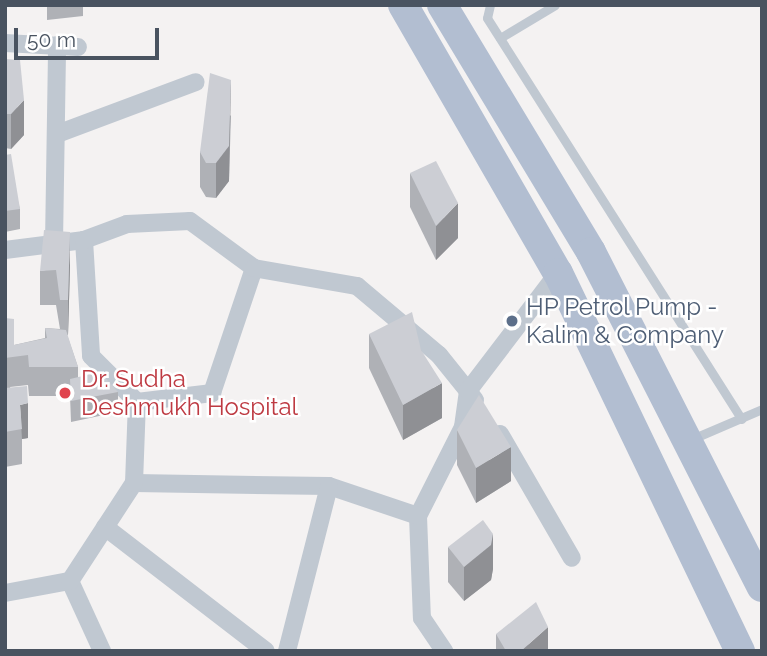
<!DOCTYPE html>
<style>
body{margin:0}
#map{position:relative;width:767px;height:656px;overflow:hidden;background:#f4f2f2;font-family:Raleway,sans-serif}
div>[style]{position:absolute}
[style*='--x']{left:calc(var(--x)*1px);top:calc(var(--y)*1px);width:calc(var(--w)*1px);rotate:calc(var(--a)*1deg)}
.lane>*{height:9px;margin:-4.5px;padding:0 4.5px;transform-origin:4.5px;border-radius:4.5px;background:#c0c8d1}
.street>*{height:18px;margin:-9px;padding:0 9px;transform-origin:9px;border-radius:9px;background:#c0c8d1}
.primary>*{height:30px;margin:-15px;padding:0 15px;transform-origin:15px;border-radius:15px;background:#b2bed1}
.wall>*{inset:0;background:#afb1b6}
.shaded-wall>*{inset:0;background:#8f9094}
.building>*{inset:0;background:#ccced4}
.dots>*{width:19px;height:19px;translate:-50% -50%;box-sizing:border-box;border:4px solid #fff;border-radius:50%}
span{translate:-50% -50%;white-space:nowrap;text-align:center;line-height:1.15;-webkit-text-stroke:5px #fff;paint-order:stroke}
.service-label{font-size:24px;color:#4e5e75}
.left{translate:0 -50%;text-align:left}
.health-label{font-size:24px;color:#be3a42}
.frame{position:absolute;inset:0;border:7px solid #495360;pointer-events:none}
.scale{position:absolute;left:14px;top:28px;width:145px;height:32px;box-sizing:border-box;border:4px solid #495360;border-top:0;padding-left:9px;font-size:21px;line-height:24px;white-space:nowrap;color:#495360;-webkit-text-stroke:5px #fff;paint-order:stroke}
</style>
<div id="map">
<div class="lane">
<i style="--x:490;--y:5;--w:13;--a:103"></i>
<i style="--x:487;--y:18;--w:475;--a:57.6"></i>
<i style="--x:500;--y:38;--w:64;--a:-31"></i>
<i style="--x:692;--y:439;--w:76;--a:-23.2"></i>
</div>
<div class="street">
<i style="--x:5;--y:43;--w:73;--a:3.1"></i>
<i style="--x:57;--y:134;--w:148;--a:-20.5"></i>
<i style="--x:84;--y:240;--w:116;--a:86.5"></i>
<i style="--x:91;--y:356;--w:65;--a:45"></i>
<i style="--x:137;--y:402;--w:76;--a:-6.8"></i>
<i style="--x:212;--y:393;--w:132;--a:-71.4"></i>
<i style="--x:54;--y:243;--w:198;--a:-89.1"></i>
<i style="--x:5;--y:250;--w:80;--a:-7.2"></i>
<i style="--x:84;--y:240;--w:46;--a:-20.4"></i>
<i style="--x:127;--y:224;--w:63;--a:-2.7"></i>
<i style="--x:190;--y:221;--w:79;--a:36.3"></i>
<i style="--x:254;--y:268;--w:105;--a:9.9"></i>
<i style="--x:357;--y:286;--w:107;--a:40.1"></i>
<i style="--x:439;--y:355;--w:46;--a:51.1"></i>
<i style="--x:468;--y:391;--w:36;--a:98"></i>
<i style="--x:463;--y:427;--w:100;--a:116.8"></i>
<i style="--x:418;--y:516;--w:102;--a:87.8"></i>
<i style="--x:422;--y:618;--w:40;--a:56"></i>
<i style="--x:475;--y:400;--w:11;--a:-128"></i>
<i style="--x:468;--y:391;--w:148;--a:-52.7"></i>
<i style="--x:500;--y:434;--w:143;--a:59.9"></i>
<i style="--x:134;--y:483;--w:195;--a:0.9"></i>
<i style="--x:329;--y:486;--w:94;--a:18.6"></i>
<i style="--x:105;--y:527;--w:203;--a:37.6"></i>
<i style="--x:70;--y:581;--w:77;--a:65.4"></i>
<i style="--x:5;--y:593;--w:66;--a:-10.5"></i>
<i style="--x:70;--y:581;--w:117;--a:-56.9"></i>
<i style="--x:134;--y:483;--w:81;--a:-87.9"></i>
<i style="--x:287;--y:651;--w:170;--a:-75.7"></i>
</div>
<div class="primary">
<i style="--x:403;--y:5;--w:310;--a:60"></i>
<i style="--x:558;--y:273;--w:420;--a:64.3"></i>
<i style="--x:442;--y:5;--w:288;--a:58.9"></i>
<i style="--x:591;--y:252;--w:376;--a:63"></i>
</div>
<div class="wall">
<i style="clip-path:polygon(47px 5px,83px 5px,83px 16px,47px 20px)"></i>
<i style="clip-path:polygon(5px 59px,24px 135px,11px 149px,5px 148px)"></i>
<i style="clip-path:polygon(231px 115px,229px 181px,216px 198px,206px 197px,200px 187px,200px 152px)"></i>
<i style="clip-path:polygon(5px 155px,20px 209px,20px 229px,5px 232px)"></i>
<i style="clip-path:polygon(410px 173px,458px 238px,436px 260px,410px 207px)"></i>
<i style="clip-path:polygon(70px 266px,68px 335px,67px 335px,78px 367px,78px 377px,118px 392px,118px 412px,71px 422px,70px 396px,29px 396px,28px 385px,10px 387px,28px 438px,22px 439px,22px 464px,5px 467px,5px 318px,14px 345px,45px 338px,45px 328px,60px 329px,56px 305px,40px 305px,40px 271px)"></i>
<i style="clip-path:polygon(369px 334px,421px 350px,442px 418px,403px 440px,369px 368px)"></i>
<i style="clip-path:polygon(457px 430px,511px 481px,476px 503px,457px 465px)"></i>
<i style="clip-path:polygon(448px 547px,493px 569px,491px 580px,464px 601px,448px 582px)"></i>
<i style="clip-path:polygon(496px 634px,548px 651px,496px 651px)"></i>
</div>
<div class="shaded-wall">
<i style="clip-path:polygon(231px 80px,229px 181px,216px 198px,216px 163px)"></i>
<i style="clip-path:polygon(24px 100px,24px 135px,11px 149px,11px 114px)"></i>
<i style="clip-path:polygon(458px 203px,458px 238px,436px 260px,436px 226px)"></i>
<i style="clip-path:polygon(70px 232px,70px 266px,68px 335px,68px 300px)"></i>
<i style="clip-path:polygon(442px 383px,442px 418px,403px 440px,403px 405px)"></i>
<i style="clip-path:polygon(28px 403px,28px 438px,22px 439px,20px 405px)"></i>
<i style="clip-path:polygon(511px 447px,511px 481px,476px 503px,476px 468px)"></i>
<i style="clip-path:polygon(493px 534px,493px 569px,491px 580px,464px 601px,464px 567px)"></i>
<i style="clip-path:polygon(548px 627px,548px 651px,521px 651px)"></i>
</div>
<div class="building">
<i style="clip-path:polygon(5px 59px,20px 60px,24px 100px,11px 114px,5px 114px)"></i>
<i style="clip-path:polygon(210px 73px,231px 80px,229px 146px,216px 163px,206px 163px,200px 152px)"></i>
<i style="clip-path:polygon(11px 154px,20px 209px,5px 211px,5px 155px)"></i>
<i style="clip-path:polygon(436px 161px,458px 203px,436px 226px,410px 173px)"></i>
<i style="clip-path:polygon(44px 230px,70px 232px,68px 300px,60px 300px,56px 270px,40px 271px)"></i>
<i style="clip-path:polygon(412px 312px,421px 350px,442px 383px,403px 405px,369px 334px)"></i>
<i style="clip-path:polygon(5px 318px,14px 319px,14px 345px,47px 338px,45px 328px,66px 330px,78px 367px,29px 367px,28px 355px,5px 358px)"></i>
<i style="clip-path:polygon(100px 372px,118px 392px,71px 401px,70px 379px)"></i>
<i style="clip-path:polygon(27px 386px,28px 403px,20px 405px,22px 429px,5px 432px,5px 388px)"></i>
<i style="clip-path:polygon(479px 395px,511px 447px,476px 468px,457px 430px)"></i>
<i style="clip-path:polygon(483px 520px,493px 534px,491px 545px,464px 567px,448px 547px)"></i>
<i style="clip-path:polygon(536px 602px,548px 627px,521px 651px,506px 651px,496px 634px)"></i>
</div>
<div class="dots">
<i style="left:512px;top:321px;background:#5c6f8a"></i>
<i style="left:65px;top:393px;background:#e0444e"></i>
</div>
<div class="service-label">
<span class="left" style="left:526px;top:321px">HP Petrol Pump -<br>Kalim &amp; Company</span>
</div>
<div class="health-label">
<span class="left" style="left:81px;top:393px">Dr. Sudha<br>Deshmukh Hospital</span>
</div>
<div class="frame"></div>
<div class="scale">50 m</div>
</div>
